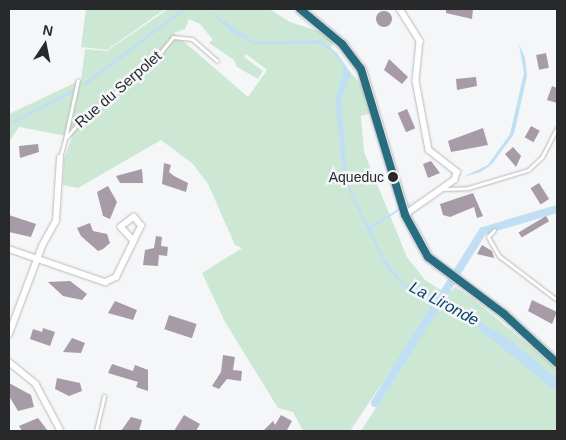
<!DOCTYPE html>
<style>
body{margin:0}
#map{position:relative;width:566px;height:440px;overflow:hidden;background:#f5f6f8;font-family:Arial,sans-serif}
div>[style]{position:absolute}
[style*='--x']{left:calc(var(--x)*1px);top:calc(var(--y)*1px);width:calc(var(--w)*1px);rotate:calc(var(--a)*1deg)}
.green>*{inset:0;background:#cce8d4}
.water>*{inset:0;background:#c0dff4}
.stream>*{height:2.5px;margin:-1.25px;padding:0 1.25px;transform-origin:1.25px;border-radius:1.25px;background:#c0dff4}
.canal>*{height:8px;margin:-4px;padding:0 4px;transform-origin:4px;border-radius:4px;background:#c0dff4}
.building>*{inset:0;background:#a69ba6;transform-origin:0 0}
.round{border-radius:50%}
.roads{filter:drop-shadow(0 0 1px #b8b9ba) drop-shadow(0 0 1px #b8b9ba)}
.lane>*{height:3px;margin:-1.5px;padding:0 1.5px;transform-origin:1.5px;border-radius:1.5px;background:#fefefe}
.street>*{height:5.5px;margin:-2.75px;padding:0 2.75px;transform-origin:2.75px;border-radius:2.75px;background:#fefefe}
.secondary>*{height:9px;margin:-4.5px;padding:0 4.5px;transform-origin:4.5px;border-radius:4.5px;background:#f8f4f5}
.bus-1>*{height:8px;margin:-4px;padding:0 4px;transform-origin:4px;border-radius:4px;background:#286c80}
.dots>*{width:14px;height:14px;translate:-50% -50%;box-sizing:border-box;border:2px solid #f4f6f9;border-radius:50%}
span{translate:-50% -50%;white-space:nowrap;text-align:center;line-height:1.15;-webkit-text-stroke:5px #f4f6f9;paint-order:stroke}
.bus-label{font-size:14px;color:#28292a}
.right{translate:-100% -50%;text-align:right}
.street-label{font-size:15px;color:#28292a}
.water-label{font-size:16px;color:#064364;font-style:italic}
.frame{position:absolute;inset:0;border:10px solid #28292a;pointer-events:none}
.north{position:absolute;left:20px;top:20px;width:50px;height:50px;-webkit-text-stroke:4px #f4f6f9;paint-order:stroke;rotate:11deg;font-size:14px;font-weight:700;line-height:20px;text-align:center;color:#28292a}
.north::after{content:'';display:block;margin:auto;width:18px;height:22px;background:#28292a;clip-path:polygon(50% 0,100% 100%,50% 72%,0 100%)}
</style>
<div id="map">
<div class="green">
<i style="clip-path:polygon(86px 9px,165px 9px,107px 50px,81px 47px)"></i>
<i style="clip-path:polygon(evenodd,168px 9px,269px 9px,290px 22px,321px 32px,333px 42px,331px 48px,365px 90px,372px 113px,361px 116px,364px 152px,407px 257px,425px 280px,447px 294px,455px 287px,472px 298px,557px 369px,557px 431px,361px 431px,399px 372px,393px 367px,350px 431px,303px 431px,293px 412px,278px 408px,225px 322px,202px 273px,242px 248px,235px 245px,208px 184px,193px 164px,161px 140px,78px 188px,63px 185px,64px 159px,72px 137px,19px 127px,9px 142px,9px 114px,81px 80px,85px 49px,107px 51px,168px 9px,189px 19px,200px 24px,213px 40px,209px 43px,234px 60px,237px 67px,258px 79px,263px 71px,244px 57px,246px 54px,267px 70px,248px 97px,174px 33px,185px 29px,189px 19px)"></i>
</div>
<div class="water">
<i style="clip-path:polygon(207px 9px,255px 42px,320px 40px,337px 53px,351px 74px,341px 100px,348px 184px,369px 226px,418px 198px,371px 229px,383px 257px,405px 285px,433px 293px,509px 339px,557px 379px,557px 392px,463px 316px,404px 287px,386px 268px,344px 181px,335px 100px,344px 69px,336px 54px,320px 44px,254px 44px,233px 33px)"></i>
<i style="clip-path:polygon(519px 44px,525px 58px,527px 76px,514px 134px,492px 164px,481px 172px,463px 177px,488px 165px,510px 134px,524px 73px)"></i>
</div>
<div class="stream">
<i style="--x:84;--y:84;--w:124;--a:-37.1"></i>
<i style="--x:9;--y:124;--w:73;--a:-27.6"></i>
</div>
<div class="canal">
<i style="--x:375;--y:403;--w:203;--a:-57.9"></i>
<i style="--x:483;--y:231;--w:77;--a:-16.6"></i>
</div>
<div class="building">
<i style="clip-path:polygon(446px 9px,473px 9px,472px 19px,446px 13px)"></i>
<i class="round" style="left:376px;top:11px;width:16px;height:16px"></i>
<i style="left:546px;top:53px;width:15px;height:10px;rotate:79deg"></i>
<i style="clip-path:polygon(389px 59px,408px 77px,402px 84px,384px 70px)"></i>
<i style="clip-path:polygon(476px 77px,477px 86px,457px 90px,456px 79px)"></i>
<i style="clip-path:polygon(552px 86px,557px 88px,557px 103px,547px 100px)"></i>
<i style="left:407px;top:109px;width:21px;height:10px;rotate:67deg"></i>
<i style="left:531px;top:126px;width:10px;height:13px;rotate:29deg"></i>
<i style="clip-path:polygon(483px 128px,488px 145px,451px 152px,448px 141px)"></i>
<i style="clip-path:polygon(38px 144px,39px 152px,20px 158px,19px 146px)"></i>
<i style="clip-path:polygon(513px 147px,521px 156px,516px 167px,505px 154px)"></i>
<i style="clip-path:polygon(431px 161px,440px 173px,428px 178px,423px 164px)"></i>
<i style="clip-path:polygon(164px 163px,171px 165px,169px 172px,174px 176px,188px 183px,186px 192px,162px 184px)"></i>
<i style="clip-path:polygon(142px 169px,143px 183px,120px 183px,116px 176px)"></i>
<i style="left:539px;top:183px;width:19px;height:10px;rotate:58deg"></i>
<i style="clip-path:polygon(108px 186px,117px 202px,110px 219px,103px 216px,97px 192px)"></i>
<i style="clip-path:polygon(473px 193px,483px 216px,477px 218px,474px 207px,450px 217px,443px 215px,440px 204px)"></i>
<i style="clip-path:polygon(9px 215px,36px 224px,31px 237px,9px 232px)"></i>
<i style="left:546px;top:216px;width:6px;height:32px;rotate:59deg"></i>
<i style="clip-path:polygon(90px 223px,93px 231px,107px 234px,110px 243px,103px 249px,98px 251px,81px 236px,77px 228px)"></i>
<i style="clip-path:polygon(156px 236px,162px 237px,161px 246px,168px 247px,167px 256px,159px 255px,158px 266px,143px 265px,145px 250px,154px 248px)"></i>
<i style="clip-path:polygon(482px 245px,492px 251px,494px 258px,477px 254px)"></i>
<i style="clip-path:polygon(70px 281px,87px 294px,82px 300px,63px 296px,48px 282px)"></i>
<i style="clip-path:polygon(532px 300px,557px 312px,552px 324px,528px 311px)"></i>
<i style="clip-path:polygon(115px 301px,137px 310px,133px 320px,108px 313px)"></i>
<i style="left:169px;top:315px;width:29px;height:15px;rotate:18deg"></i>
<i style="clip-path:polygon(43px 328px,55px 332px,50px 346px,30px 339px,33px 329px,42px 332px)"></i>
<i style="clip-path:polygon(72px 338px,85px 343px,81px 353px,63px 352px)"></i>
<i style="clip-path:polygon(223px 355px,235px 357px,233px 370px,242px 371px,241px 381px,227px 379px,219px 389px,212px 386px,221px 372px)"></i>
<i style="clip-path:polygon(112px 364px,133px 371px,135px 365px,148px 370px,148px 391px,136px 387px,138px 382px,108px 373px)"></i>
<i style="clip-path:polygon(57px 378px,80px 383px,82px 391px,69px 396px,55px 389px)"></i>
<i style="clip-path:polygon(9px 383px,31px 395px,34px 407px,18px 411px,9px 396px)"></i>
<i style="clip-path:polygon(184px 415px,200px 424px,196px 431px,174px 431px)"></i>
<i style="clip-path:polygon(281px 415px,292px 421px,287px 430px,263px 431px,273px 421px,275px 425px)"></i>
<i style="clip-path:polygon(131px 417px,142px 420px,139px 431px,121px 431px)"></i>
<i style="clip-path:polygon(38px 418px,48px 431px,22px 431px,19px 426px)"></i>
</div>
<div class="roads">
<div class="lane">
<i style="--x:65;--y:139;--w:60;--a:-77.6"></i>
<i style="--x:60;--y:158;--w:20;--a:-75"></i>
<i style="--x:65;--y:139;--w:23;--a:-50"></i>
<i style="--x:80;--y:121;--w:92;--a:-38.9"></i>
<i style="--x:152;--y:63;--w:33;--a:-51"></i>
<i style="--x:173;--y:37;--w:19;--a:6"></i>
<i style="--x:192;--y:39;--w:33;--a:41"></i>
<i style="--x:444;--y:189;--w:24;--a:-2"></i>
<i style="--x:468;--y:188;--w:63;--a:-16.7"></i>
<i style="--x:528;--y:170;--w:19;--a:-43"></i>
<i style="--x:542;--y:157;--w:33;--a:-63"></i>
<i style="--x:494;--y:230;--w:9;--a:131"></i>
<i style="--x:488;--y:237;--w:22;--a:60"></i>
<i style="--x:499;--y:256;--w:73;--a:37.2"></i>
<i style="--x:96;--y:431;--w:36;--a:-77"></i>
</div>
<div class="street">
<i style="--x:400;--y:9;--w:38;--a:58"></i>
<i style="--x:420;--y:41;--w:40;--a:95.7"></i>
<i style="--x:416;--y:81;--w:70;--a:79.3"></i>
<i style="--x:429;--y:150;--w:36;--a:38"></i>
<i style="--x:457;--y:172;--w:8;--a:104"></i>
<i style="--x:455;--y:180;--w:61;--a:145"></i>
<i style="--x:9;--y:249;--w:102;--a:19"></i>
<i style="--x:105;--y:282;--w:12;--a:-24"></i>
<i style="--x:116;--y:277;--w:57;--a:-63.9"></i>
<i style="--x:141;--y:226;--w:11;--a:-128"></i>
<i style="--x:134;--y:217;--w:16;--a:142"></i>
<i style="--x:121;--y:227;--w:16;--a:47"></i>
<i style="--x:9;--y:334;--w:94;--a:-69.4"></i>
<i style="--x:42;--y:246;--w:29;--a:-61"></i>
<i style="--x:56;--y:221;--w:63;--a:-86.4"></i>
<i style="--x:9;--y:362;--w:35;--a:39"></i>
<i style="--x:36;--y:384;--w:53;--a:62"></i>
</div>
<div class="secondary">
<i style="--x:300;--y:9;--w:55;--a:39.8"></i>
<i style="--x:342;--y:44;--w:31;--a:53"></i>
<i style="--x:361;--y:69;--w:152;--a:73.2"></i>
<i style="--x:405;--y:215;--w:48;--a:61.3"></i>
<i style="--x:428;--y:257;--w:95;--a:36.9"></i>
<i style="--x:504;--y:314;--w:72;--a:42.8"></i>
</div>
</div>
<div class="bus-1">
<i style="--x:300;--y:9;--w:55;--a:39.8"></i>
<i style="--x:342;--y:44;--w:31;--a:53"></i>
<i style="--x:361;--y:69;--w:152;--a:73.2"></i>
<i style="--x:405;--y:215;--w:48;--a:61.3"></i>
<i style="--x:428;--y:257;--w:95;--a:36.9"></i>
<i style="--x:504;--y:314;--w:72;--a:42.8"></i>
</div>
<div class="dots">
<i style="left:393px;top:177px;background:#28292a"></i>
</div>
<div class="bus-label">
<span class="right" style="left:384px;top:177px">Aqueduc</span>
</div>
<div class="street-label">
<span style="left:118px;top:89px;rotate:-41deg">Rue du Serpolet</span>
</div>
<div class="water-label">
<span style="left:444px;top:304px;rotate:28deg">La Lironde</span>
</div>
<div class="frame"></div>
<div class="north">N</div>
</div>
